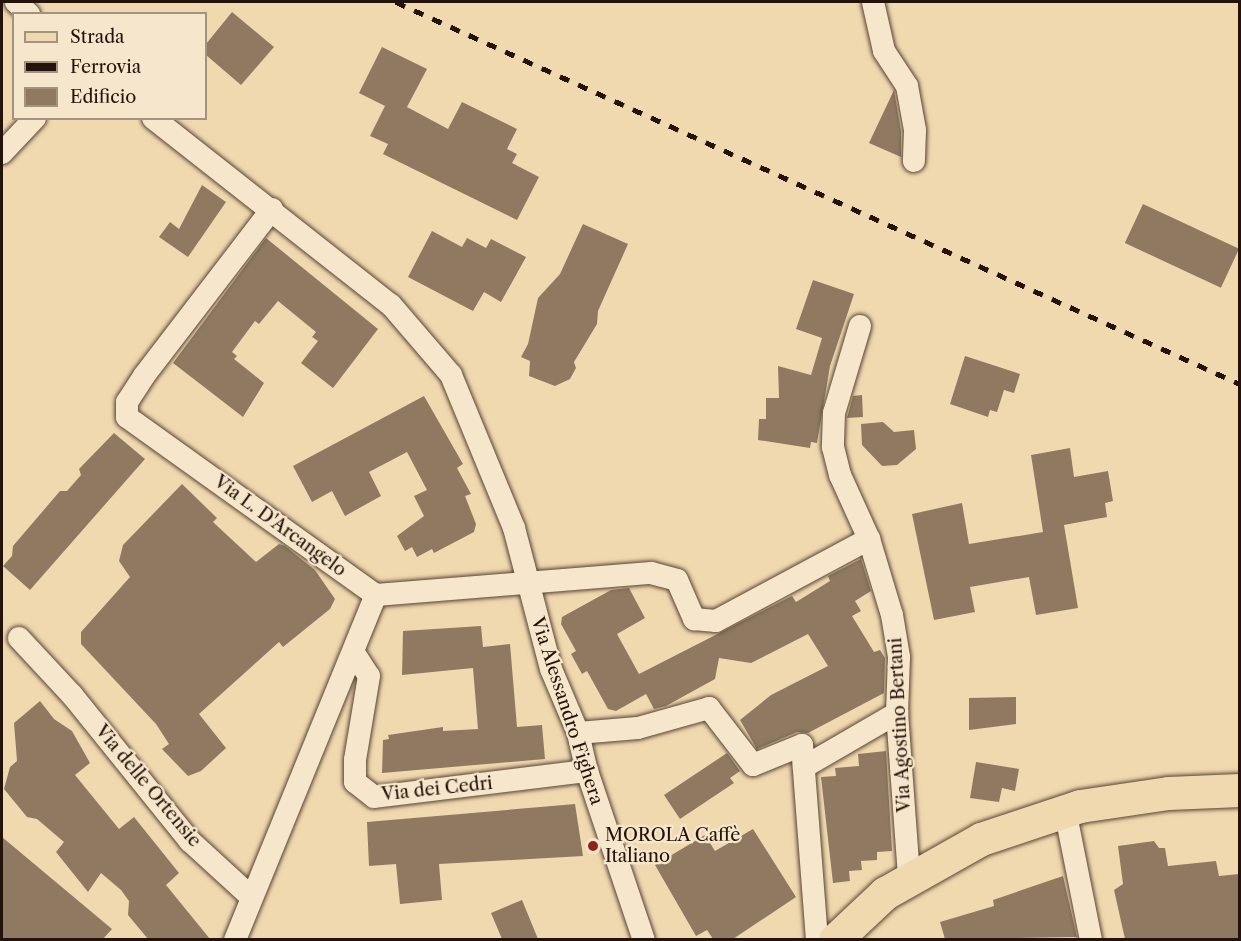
<!DOCTYPE html>
<meta charset="utf-8">
<style>
body{margin:0}
#map{position:relative;width:1241px;height:941px;overflow:hidden;background:#f1d9af;font-family:"Libre Caslon Text",serif}
div>[style]{position:absolute}
[style*='--x']{left:calc(var(--x)*1px);top:calc(var(--y)*1px);width:calc(var(--w)*1px);rotate:calc(var(--a)*1deg)}
.building>*{inset:0;background:#8f7a61;transform-origin:0 0}
.roads{filter:drop-shadow(0 0 2px #574435) drop-shadow(0 0 2px #574435)}
.street>*{height:22px;margin:-11px;padding:0 11px;transform-origin:11px;border-radius:11px;background:#f6e6cb}
.primary>*{height:33px;margin:-16.5px;padding:0 16.5px;transform-origin:16.5px;border-radius:16.5px;background:#f1d9af}
.rail>*{height:4.5px;margin-top:-2.25px;transform-origin:0;background:repeating-linear-gradient(90deg,#24130c 0 10px,transparent 0 20px)}
.dots>*{width:16px;height:16px;translate:-50% -50%;box-sizing:border-box;border:3px solid #f6e6cb;border-radius:50%}
span{translate:-50% -50%;white-space:nowrap;text-align:center;line-height:1.15;-webkit-text-stroke:4.5px #f6e6cb;paint-order:stroke}
.street-label{font-size:18px;color:#24130c}
.poi-label{font-size:18px;color:#24130c}
.left{translate:0 -50%;text-align:left}
.frame{position:absolute;inset:0;border:3px solid #24130c;pointer-events:none}
.legend{position:absolute;left:12px;top:12px;width:195px;height:108px;box-sizing:border-box;background:#f6e6cb;border:2px solid #a2927f;margin:0;padding:8px 10px;list-style:none;font-size:18px;color:#24130c}
.legend li{display:flex;align-items:center;gap:12px;height:30px}
.legend b{width:30px;border:2px solid #a2927f}
</style>
<div id="map">
<div class="building">
<i style="clip-path:polygon(232px 12px,274px 47px,241px 85px,206px 55px,206px 44px)"></i>
<i style="clip-path:polygon(382px 47px,427px 69px,407px 107px,448px 129px,462px 102px,517px 129px,507px 149px,517px 154px,512px 163px,539px 177px,517px 220px,383px 154px,388px 144px,370px 136px,385px 106px,359px 93px)"></i>
<i style="clip-path:polygon(894px 90px,901px 131px,901px 157px,869px 143px)"></i>
<i style="clip-path:polygon(202px 185px,226px 202px,188px 257px,159px 237px,170px 222px,179px 229px)"></i>
<i style="left:1143px;top:204px;width:106px;height:43px;rotate:25deg"></i>
<i style="clip-path:polygon(583px 224px,628px 244px,598px 311px,597px 324px,574px 362px,576px 368px,570px 379px,555px 386px,529px 376px,530px 361px,521px 357px,528px 344px,538px 298px,560px 274px)"></i>
<i style="clip-path:polygon(432px 231px,462px 247px,467px 238px,486px 248px,491px 239px,526px 257px,501px 302px,484px 292px,473px 311px,408px 277px)"></i>
<i style="clip-path:polygon(266px 238px,378px 329px,333px 388px,301px 363px,318px 341px,312px 337px,316px 332px,278px 301px,259px 324px,255px 321px,232px 352px,237px 356px,234px 359px,264px 383px,243px 417px,173px 363px)"></i>
<i style="clip-path:polygon(813px 280px,854px 294px,830px 366px,817px 443px,811px 442px,810px 448px,758px 440px,759px 419px,766px 419px,766px 398px,779px 398px,778px 366px,811px 375px,822px 338px,796px 329px)"></i>
<i style="clip-path:polygon(965px 356px,1020px 374px,1014px 393px,1004px 390px,997px 412px,990px 410px,988px 417px,950px 404px)"></i>
<i style="clip-path:polygon(862px 395px,863px 417px,847px 418px,853px 396px)"></i>
<i style="clip-path:polygon(424px 396px,463px 464px,457px 468px,471px 494px,465px 496px,476px 524px,474px 532px,434px 553px,432px 549px,417px 557px,412px 547px,405px 551px,397px 536px,424px 516px,414px 496px,427px 490px,407px 452px,369px 472px,381px 496px,345px 516px,332px 491px,312px 502px,293px 466px)"></i>
<i style="clip-path:polygon(883px 422px,894px 432px,914px 430px,916px 449px,897px 465px,882px 466px,862px 445px,861px 424px)"></i>
<i style="clip-path:polygon(114px 433px,145px 459px,30px 590px,3px 566px,12px 556px,13px 546px,60px 491px,67px 491px,81px 475px,79px 469px)"></i>
<i style="clip-path:polygon(1070px 448px,1074px 477px,1108px 471px,1113px 501px,1105px 503px,1107px 517px,1064px 525px,1078px 608px,1036px 615px,1029px 577px,970px 587px,975px 612px,934px 620px,912px 514px,962px 503px,969px 544px,1043px 532px,1031px 455px)"></i>
<i style="clip-path:polygon(182px 484px,217px 518px,213px 522px,256px 562px,279px 544px,285px 546px,315px 570px,335px 599px,330px 609px,283px 647px,279px 642px,199px 714px,226px 748px,201px 771px,188px 776px,162px 749px,169px 744px,156px 724px,81px 644px,81px 632px,130px 577px,119px 561px,123px 545px)"></i>
<i style="clip-path:polygon(861px 559px,871px 591px,855px 601px,861px 611px,852px 616px,874px 652px,880px 650px,885px 658px,884px 693px,808px 733px,797px 732px,757px 749px,740px 720px,771px 695px,828px 666px,808px 634px,751px 663px,719px 658px,715px 679px,666px 706px,654px 709px,646px 694px,616px 711px,608px 709px,587px 671px,582px 674px,571px 654px,576px 651px,561px 624px,562px 617px,611px 590px,629px 588px,645px 618px,617px 634px,639px 674px,792px 596px,796px 602px,830px 581px,828px 576px)"></i>
<i style="clip-path:polygon(481px 626px,483px 647px,510px 644px,517px 727px,542px 725px,545px 759px,382px 773px,383px 740px,389px 739px,388px 735px,443px 727px,443px 731px,478px 729px,473px 668px,402px 675px,403px 631px)"></i>
<i style="clip-path:polygon(1016px 697px,1016px 724px,969px 730px,969px 698px)"></i>
<i style="clip-path:polygon(40px 701px,54px 719px,72px 731px,90px 763px,75px 775px,119px 829px,134px 817px,179px 873px,166px 885px,210px 939px,148px 939px,128px 915px,129px 901px,121px 890px,101px 873px,88px 892px,56px 852px,64px 842px,37px 819px,27px 817px,4px 789px,10px 767px,17px 761px,14px 723px)"></i>
<i style="clip-path:polygon(886px 751px,892px 851px,877px 852px,877px 860px,861px 861px,862px 870px,849px 871px,850px 881px,833px 883px,821px 777px,836px 776px,835px 768px,859px 766px,858px 754px)"></i>
<i style="clip-path:polygon(727px 753px,740px 771px,730px 778px,734px 783px,680px 819px,664px 795px)"></i>
<i style="clip-path:polygon(976px 762px,1019px 769px,1015px 791px,1002px 788px,999px 802px,970px 798px)"></i>
<i style="clip-path:polygon(575px 804px,583px 856px,439px 864px,442px 900px,400px 904px,396px 864px,369px 866px,367px 822px)"></i>
<i style="clip-path:polygon(753px 829px,796px 897px,733px 939px,713px 939px,707px 930px,696px 936px,655px 865px,705px 835px,715px 851px)"></i>
<i style="clip-path:polygon(2px 837px,112px 929px,103px 939px,2px 939px)"></i>
<i style="clip-path:polygon(1154px 841px,1159px 848px,1165px 848px,1168px 866px,1216px 861px,1219px 876px,1239px 874px,1239px 939px,1125px 939px,1114px 890px,1123px 884px,1118px 846px)"></i>
<i style="clip-path:polygon(1063px 876px,1077px 937px,945px 939px,940px 922px,994px 906px,993px 900px)"></i>
<i style="clip-path:polygon(522px 900px,538px 939px,502px 939px,491px 913px)"></i>
</div>
<div class="roads">
<div class="street">
<i style="--x:16;--y:2;--w:18;--a:43"></i>
<i style="--x:873;--y:2;--w:50;--a:77.3"></i>
<i style="--x:884;--y:51;--w:42;--a:56.7"></i>
<i style="--x:907;--y:86;--w:45;--a:79.7"></i>
<i style="--x:915;--y:130;--w:31;--a:92"></i>
<i style="--x:153;--y:118;--w:303;--a:38.2"></i>
<i style="--x:391;--y:305;--w:92;--a:49.4"></i>
<i style="--x:451;--y:375;--w:165;--a:67.6"></i>
<i style="--x:514;--y:528;--w:146;--a:75.3"></i>
<i style="--x:551;--y:669;--w:69;--a:67.1"></i>
<i style="--x:578;--y:733;--w:39;--a:77"></i>
<i style="--x:587;--y:771;--w:178;--a:71.4"></i>
<i style="--x:2;--y:153;--w:48;--a:-46.7"></i>
<i style="--x:272;--y:209;--w:210;--a:127.5"></i>
<i style="--x:144;--y:376;--w:31;--a:123"></i>
<i style="--x:127;--y:402;--w:15;--a:90"></i>
<i style="--x:127;--y:417;--w:306;--a:35.6"></i>
<i style="--x:860;--y:326;--w:91;--a:106.6"></i>
<i style="--x:834;--y:413;--w:34;--a:92"></i>
<i style="--x:833;--y:447;--w:29;--a:76"></i>
<i style="--x:840;--y:475;--w:70;--a:65.6"></i>
<i style="--x:376;--y:595;--w:276;--a:-4.6"></i>
<i style="--x:651;--y:573;--w:27;--a:15"></i>
<i style="--x:677;--y:580;--w:43;--a:66.4"></i>
<i style="--x:694;--y:619;--w:22;--a:5"></i>
<i style="--x:716;--y:621;--w:174;--a:-28.2"></i>
<i style="--x:869;--y:539;--w:79;--a:73.2"></i>
<i style="--x:892;--y:615;--w:43;--a:80.5"></i>
<i style="--x:899;--y:657;--w:56;--a:92"></i>
<i style="--x:897;--y:713;--w:165;--a:85.8"></i>
<i style="--x:19;--y:638;--w:78;--a:47.1"></i>
<i style="--x:72;--y:695;--w:188;--a:51.1"></i>
<i style="--x:190;--y:841;--w:81;--a:42.5"></i>
<i style="--x:354;--y:653;--w:27;--a:57"></i>
<i style="--x:369;--y:676;--w:85;--a:99.5"></i>
<i style="--x:355;--y:760;--w:22;--a:90"></i>
<i style="--x:355;--y:782;--w:24;--a:38"></i>
<i style="--x:374;--y:797;--w:215;--a:-7"></i>
<i style="--x:578;--y:733;--w:60;--a:-4.8"></i>
<i style="--x:638;--y:728;--w:74;--a:-15.7"></i>
<i style="--x:709;--y:708;--w:72;--a:52.3"></i>
<i style="--x:753;--y:765;--w:53;--a:-22.2"></i>
<i style="--x:802;--y:745;--w:196;--a:85.6"></i>
<i style="--x:804;--y:767;--w:108;--a:-30.1"></i>
<i style="--x:1065;--y:810;--w:133;--a:78.7"></i>
<i style="--x:235;--y:940;--w:373;--a:-67.8"></i>
</div>
<div class="primary">
<i style="--x:835;--y:940;--w:69;--a:-43.2"></i>
<i style="--x:885;--y:893;--w:110;--a:-29.4"></i>
<i style="--x:981;--y:839;--w:104;--a:-18.4"></i>
<i style="--x:1080;--y:806;--w:89;--a:-8.4"></i>
<i style="--x:1168;--y:793;--w:72;--a:-2.4"></i>
</div>
</div>
<div class="rail">
<i style="--x:396;--y:2;--w:926;--a:24.35"></i>
</div>
<div class="dots">
<i style="left:593px;top:846px;background:#8f2418"></i>
</div>
<div class="street-label">
<span style="left:280px;top:526px;rotate:36deg">Via L. D'Arcangelo</span>
<span style="left:567px;top:711px;rotate:72deg">Via Alessandro Fighera</span>
<span style="left:900px;top:725px;rotate:-93deg">Via Agostino Bertani</span>
<span style="left:148px;top:786px;rotate:50deg">Via delle Ortensie</span>
<span style="left:437px;top:789px;rotate:-6deg">Via dei Cedri</span>
</div>
<div class="poi-label">
<span class="left" style="left:605px;top:846px">MOROLA Caffè<br>Italiano</span>
</div>
<div class="frame"></div>
<ul class="legend">
<li><b style="height:8px;background:#f1d9af"></b>Strada</li>
<li><b style="height:8px;background:#24130c"></b>Ferrovia</li>
<li><b style="height:16px;background:#8f7a61"></b>Edificio</li>
</ul>
</div>
